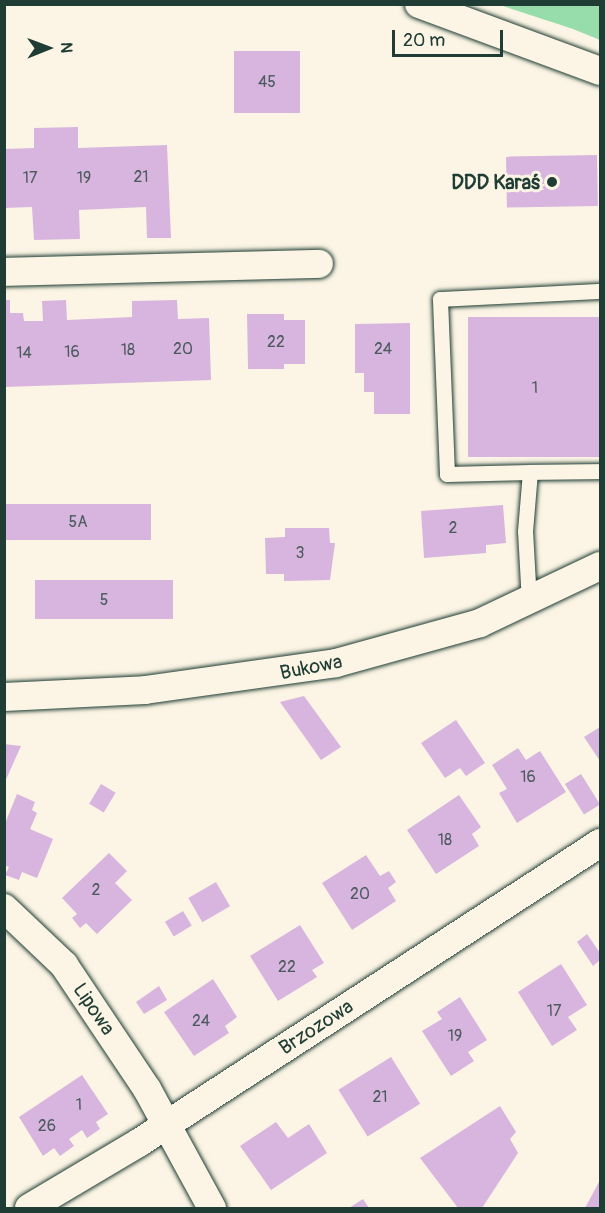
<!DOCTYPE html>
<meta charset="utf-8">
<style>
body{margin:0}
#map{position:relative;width:605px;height:1213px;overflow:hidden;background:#fcf5e5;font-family:Pangolin,sans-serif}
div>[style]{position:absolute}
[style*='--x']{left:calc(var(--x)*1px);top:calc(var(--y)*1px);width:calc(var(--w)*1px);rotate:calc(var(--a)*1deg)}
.green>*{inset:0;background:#97ddab}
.building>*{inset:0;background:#d7b5df;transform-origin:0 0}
.roads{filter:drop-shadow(0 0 2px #1f3d34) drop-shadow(0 0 2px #1f3d34)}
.lane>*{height:15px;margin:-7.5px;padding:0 7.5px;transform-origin:7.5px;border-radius:7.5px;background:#fcf5e5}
.street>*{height:28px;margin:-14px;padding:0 14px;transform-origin:14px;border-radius:14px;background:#fcf5e5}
.dots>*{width:16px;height:16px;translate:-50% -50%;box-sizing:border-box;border:3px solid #fcf5e5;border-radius:50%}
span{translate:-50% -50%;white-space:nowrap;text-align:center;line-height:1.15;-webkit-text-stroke:6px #fcf5e5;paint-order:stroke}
.number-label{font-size:16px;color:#4d5b5f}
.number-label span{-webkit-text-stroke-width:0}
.poi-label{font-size:20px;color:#1f3d34;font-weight:700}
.right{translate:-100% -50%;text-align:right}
.street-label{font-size:20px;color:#1f3d34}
.frame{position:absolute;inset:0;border:6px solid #1f3d34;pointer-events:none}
.north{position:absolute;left:18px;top:18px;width:60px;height:60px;-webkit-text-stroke:4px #fcf5e5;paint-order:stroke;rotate:89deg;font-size:16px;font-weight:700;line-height:24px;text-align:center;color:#1f3d34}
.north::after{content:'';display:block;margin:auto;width:21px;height:27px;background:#1f3d34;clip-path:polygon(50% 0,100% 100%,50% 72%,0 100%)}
.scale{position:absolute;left:392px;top:30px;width:111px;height:27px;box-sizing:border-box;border:3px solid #1f3d34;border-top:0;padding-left:8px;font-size:18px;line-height:21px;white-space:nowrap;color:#1f3d34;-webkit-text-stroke:4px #fcf5e5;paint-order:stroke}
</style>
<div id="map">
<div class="green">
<i style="clip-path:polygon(500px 5px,600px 5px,600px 40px,573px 29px)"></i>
</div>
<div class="building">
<i style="left:234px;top:51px;width:66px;height:62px"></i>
<i style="clip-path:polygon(78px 127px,78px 148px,167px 145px,171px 238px,147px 238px,146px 207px,79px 210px,80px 239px,34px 240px,32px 207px,4px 208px,4px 149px,34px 148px,34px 128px)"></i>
<i style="left:597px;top:155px;width:51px;height:91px;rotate:89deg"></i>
<i style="clip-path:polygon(4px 300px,10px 300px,10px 313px,23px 313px,24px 321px,43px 321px,42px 301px,66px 300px,67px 320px,132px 317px,132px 301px,177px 300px,178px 319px,209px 318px,211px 380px,4px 387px)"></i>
<i style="clip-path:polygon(247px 314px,284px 314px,284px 320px,305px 320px,305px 364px,284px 364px,284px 369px,248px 369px)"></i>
<i style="left:600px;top:317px;width:140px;height:132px;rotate:90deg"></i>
<i style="clip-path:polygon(410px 323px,410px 414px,374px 414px,374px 392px,364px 392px,364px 373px,355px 373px,355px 324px)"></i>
<i style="left:151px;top:504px;width:36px;height:147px;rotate:90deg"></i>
<i style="clip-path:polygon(503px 505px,506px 543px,486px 545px,486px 553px,424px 558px,421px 511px)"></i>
<i style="clip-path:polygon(285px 528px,329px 528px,330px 543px,335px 543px,330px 580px,284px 581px,284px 574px,266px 574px,265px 538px,285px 537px)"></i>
<i style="left:173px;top:580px;width:39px;height:138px;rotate:90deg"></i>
<i style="clip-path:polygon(304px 696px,341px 747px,321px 760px,280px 702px)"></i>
<i style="clip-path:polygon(456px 720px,485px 763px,466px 776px,460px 768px,445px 778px,421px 743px)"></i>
<i style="clip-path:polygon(600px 727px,600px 761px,584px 737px)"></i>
<i style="clip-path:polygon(4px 744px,21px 746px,4px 784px)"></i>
<i style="clip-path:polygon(518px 748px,526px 760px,540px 751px,566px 792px,517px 823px,499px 793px,507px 789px,492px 765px)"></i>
<i style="left:581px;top:774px;width:36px;height:19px;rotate:58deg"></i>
<i style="left:101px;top:784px;width:17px;height:23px;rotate:31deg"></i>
<i style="clip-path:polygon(17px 794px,35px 802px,32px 810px,37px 813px,30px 829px,53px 839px,37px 878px,22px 872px,19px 880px,5px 875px,9px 867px,4px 865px,4px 826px)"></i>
<i style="clip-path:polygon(459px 795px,481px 827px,472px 834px,479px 846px,436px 874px,407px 830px)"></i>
<i style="clip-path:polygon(109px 853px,127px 871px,115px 883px,132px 900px,97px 934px,86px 923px,80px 928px,72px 918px,77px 914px,62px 898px)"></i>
<i style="clip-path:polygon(366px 855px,380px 876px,389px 871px,396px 882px,388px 888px,396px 901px,352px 930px,322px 883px)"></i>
<i style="left:216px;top:882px;width:28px;height:32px;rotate:60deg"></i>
<i style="left:183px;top:911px;width:17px;height:21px;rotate:59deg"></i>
<i style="clip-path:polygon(300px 925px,324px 963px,312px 970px,317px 977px,278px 1001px,250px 956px)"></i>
<i style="clip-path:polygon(587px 934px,600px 953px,600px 960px,593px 966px,577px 942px)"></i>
<i style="clip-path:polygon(561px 964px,587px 1005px,568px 1017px,577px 1030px,552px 1046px,518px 992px)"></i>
<i style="clip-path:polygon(213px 979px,237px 1017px,225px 1026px,229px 1033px,194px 1056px,164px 1012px)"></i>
<i style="clip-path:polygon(159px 986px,167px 1000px,144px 1014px,136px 1002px)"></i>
<i style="clip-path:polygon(460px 997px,487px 1040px,468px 1052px,474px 1061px,451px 1076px,422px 1031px,442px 1019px,437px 1012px)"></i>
<i style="left:391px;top:1057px;width:55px;height:62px;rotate:58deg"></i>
<i style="clip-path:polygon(82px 1075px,108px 1114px,96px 1122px,100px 1129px,87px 1138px,82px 1130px,69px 1139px,74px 1146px,60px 1156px,54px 1148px,43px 1156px,19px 1117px)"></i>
<i style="clip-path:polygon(500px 1106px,516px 1132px,510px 1139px,518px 1153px,482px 1208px,458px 1208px,420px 1158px)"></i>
<i style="clip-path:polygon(276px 1122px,288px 1138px,309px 1124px,327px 1153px,271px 1190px,240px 1146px)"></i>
<i style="clip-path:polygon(600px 1180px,600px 1208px,585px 1208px)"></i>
<i style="clip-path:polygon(363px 1199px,369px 1208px,349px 1208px)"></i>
</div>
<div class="roads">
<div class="lane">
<i style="--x:530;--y:472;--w:70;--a:-0.8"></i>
<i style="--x:529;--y:602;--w:71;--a:-93.2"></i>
<i style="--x:525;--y:531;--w:59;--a:-85.2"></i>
<i style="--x:530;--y:472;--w:83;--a:178.6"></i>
<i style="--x:447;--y:474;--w:175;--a:-92.3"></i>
<i style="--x:440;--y:299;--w:160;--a:-2.9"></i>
</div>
<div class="street">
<i style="--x:419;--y:4;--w:193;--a:20.3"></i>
<i style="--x:4;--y:272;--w:315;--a:-1.5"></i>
<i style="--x:4;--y:697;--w:141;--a:-2.8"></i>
<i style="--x:145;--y:690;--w:193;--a:-8"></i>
<i style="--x:336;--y:663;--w:149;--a:-15.5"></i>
<i style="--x:480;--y:623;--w:133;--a:-25.4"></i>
<i style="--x:4;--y:908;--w:83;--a:43.5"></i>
<i style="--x:64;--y:965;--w:149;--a:56.2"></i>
<i style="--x:147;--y:1089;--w:136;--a:61.4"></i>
<i style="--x:29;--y:1208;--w:129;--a:-30.7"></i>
<i style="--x:140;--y:1142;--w:549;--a:-33.02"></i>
</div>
</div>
<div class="dots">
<i style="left:552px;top:182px;background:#1f3d34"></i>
</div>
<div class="number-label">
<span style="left:267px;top:82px">45</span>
<span style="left:141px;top:177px">21</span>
<span style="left:30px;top:178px">17</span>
<span style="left:84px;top:178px">19</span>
<span style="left:276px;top:342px">22</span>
<span style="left:183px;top:349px">20</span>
<span style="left:383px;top:349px">24</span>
<span style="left:128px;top:350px">18</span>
<span style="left:72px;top:352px">16</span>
<span style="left:24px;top:353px">14</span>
<span style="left:535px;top:388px">1</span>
<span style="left:78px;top:522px">5A</span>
<span style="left:453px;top:528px">2</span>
<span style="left:300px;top:553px">3</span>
<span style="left:104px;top:600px">5</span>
<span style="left:528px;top:777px">16</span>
<span style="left:445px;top:840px">18</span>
<span style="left:96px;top:890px">2</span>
<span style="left:360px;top:894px">20</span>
<span style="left:287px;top:967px">22</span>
<span style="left:554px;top:1011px">17</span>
<span style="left:201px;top:1021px">24</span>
<span style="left:455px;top:1036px">19</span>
<span style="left:380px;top:1097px">21</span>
<span style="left:79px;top:1105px">1</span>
<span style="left:47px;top:1126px">26</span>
</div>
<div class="poi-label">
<span class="right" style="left:540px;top:182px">DDD Karaś</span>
</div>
<div class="street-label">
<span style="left:311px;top:667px;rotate:-11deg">Bukowa</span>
<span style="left:94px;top:1009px;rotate:56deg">Lipowa</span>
<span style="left:316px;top:1027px;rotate:-33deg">Brzozowa</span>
</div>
<div class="frame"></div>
<div class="north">N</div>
<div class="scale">20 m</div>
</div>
